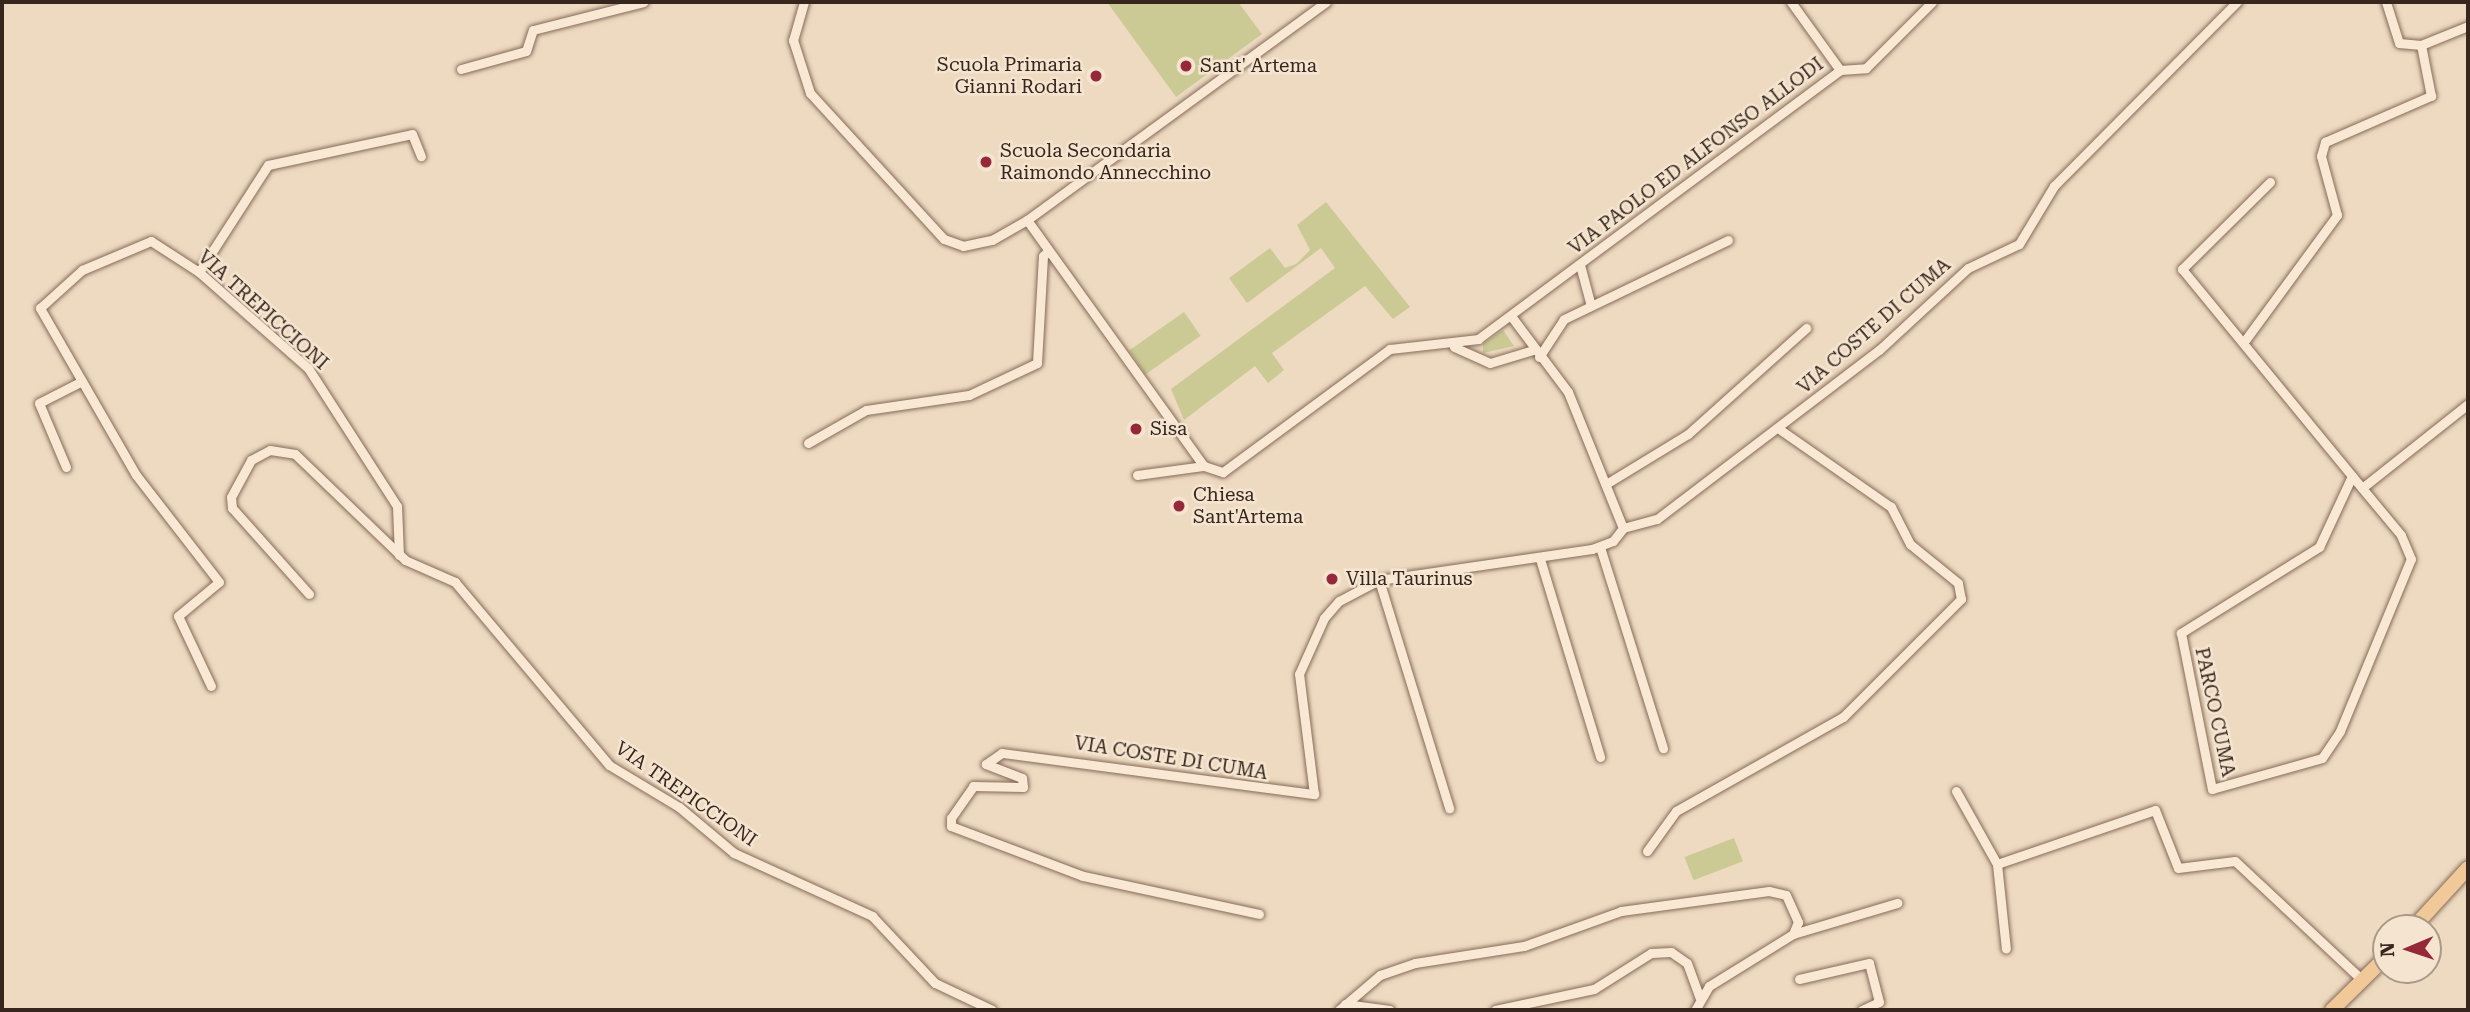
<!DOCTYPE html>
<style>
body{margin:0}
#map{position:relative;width:2470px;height:1012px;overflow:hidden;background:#eddac1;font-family:"Roboto Serif",serif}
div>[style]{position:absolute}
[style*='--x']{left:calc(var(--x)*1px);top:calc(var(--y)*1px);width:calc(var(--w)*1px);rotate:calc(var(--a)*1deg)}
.green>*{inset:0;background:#cbca95;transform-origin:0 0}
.roads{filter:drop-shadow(0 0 2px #866b59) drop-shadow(0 0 2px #866b59)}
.minor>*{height:9px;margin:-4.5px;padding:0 4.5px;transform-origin:4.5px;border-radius:4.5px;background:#f8e8d4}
.primary>*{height:14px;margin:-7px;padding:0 7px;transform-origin:7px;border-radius:7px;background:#f1c998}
.dots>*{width:19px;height:19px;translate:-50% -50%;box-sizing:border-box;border:4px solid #f5e5d0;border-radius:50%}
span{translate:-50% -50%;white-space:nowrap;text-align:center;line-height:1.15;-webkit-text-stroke:5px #f5e5d0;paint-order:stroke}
.poi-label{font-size:19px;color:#36261d}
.right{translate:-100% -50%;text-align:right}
.left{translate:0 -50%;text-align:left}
.street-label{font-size:19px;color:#36261d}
.frame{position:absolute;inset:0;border:4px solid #36261d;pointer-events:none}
.north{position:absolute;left:2372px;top:914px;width:70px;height:70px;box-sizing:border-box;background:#f5e5d0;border:2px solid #a99988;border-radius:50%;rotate:268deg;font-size:19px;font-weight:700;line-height:28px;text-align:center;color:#36261d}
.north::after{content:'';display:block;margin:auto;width:24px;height:32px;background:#952939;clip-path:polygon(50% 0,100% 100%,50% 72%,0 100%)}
</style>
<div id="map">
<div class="green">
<i style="clip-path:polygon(1107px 2px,1238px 2px,1262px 34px,1176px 97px)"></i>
<i style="clip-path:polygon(1326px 202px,1410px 307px,1393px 319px,1365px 286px,1272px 353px,1284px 370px,1268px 383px,1255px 366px,1184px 420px,1171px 389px,1335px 268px,1321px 248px,1247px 303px,1229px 278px,1270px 248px,1285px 268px,1296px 264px,1310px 250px,1297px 225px)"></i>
<i style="left:1184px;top:312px;width:29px;height:67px;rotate:55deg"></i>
<i style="clip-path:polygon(1503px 330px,1514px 346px,1483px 353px,1483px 344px)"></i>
<i style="left:1734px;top:838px;width:25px;height:53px;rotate:69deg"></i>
</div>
<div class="roads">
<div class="minor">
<i style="--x:804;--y:2;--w:40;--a:106"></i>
<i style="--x:793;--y:40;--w:56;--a:72.2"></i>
<i style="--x:810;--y:93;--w:198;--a:47.5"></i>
<i style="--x:944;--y:239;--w:20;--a:20"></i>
<i style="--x:963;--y:246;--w:30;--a:-12"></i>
<i style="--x:992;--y:240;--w:40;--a:-29.7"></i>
<i style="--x:1027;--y:220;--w:370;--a:-36.1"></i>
<i style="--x:1791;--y:2;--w:84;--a:54.2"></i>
<i style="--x:2386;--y:2;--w:43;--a:72.4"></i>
<i style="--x:2399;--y:43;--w:22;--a:5"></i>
<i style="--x:461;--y:69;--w:67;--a:-15.5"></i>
<i style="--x:526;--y:51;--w:22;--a:-72"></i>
<i style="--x:533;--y:30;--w:114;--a:-14.2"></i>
<i style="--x:2270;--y:182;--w:124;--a:135.3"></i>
<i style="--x:2182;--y:269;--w:283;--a:50.6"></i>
<i style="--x:2362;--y:488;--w:135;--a:-38.4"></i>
<i style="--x:1027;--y:220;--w:303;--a:54.3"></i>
<i style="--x:1204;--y:466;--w:20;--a:18"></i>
<i style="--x:1223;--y:472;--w:207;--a:-36.4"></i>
<i style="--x:1390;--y:349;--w:89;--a:-6.5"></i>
<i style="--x:1478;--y:339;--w:451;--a:-36.6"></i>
<i style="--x:1840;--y:70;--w:26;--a:-4"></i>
<i style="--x:1866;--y:68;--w:93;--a:-45"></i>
<i style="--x:1580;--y:265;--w:39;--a:75"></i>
<i style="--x:199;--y:272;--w:127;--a:-57.2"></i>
<i style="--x:268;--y:165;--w:147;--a:-12.1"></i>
<i style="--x:412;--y:134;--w:24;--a:68"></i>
<i style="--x:1511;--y:316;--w:95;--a:53.1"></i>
<i style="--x:1568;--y:392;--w:147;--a:68"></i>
<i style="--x:2246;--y:339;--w:154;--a:-53.7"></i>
<i style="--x:2337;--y:215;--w:61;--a:-105.2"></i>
<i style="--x:2321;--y:156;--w:15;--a:-74"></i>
<i style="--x:2325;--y:142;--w:116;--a:-23.5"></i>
<i style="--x:2431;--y:96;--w:52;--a:-101.1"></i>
<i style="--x:2421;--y:45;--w:51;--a:-22"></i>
<i style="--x:1454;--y:347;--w:39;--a:24"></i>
<i style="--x:1490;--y:363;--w:45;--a:-16.8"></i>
<i style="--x:1539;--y:357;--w:45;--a:-56.7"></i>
<i style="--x:1564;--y:319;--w:182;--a:-25.7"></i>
<i style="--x:808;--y:443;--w:67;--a:-29.6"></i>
<i style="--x:866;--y:410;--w:104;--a:-8.3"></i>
<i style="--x:969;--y:395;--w:75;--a:-25.2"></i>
<i style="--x:1037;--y:363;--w:107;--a:-86.8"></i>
<i style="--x:1043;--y:256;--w:7;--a:-45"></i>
<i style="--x:66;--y:467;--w:69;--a:-112.9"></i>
<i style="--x:39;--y:403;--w:48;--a:-27.1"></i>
<i style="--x:1137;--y:475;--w:68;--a:-7.7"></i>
<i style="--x:2352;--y:476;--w:78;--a:114.9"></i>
<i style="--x:2319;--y:547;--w:163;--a:148.1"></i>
<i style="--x:2181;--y:633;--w:159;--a:78.8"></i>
<i style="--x:2212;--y:789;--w:114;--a:-15.7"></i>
<i style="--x:2322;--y:758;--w:32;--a:-56"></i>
<i style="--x:2340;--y:731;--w:186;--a:-67.6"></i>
<i style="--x:2411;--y:559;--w:26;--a:-113"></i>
<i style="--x:2401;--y:535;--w:61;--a:-129.7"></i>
<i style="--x:1606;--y:484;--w:96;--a:-31.4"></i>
<i style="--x:1688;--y:434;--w:159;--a:-41.9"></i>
<i style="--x:1600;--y:547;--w:211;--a:72.6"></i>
<i style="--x:1540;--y:559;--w:207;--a:73.1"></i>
<i style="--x:1379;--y:580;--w:239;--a:72.9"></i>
<i style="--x:309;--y:594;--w:115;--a:-131.8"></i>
<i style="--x:232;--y:508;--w:11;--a:-95"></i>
<i style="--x:231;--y:497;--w:42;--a:-61.6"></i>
<i style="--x:251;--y:460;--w:21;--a:-28"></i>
<i style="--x:270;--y:450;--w:25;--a:9"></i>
<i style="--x:295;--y:454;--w:153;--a:43.9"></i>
<i style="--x:405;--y:560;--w:55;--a:23.7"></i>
<i style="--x:455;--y:582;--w:239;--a:49.9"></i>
<i style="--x:609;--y:765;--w:82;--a:31"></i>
<i style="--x:679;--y:807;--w:72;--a:39.9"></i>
<i style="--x:734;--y:853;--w:152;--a:24.5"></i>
<i style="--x:872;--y:916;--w:92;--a:46.8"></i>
<i style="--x:935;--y:983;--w:63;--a:25.3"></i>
<i style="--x:211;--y:686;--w:77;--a:-115.2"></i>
<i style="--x:178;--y:616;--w:53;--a:-39.7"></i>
<i style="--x:219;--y:582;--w:135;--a:-127.8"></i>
<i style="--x:136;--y:475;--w:193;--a:-119.9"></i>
<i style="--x:40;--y:308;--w:57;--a:-42.1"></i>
<i style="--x:82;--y:270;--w:75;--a:-22.8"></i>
<i style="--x:151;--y:241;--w:57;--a:32.9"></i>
<i style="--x:199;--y:272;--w:145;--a:41.4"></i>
<i style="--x:308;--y:368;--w:164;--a:57.2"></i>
<i style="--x:397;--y:506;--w:49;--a:87.7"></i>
<i style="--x:1956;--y:791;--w:84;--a:60.7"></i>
<i style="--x:1997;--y:864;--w:85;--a:84"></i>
<i style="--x:1647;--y:851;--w:49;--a:-54.1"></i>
<i style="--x:1676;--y:811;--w:192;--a:-29.4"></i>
<i style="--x:1843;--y:717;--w:167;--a:-45"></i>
<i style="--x:1961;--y:599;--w:16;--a:-101"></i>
<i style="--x:1958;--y:583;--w:62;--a:-140.9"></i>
<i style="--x:1910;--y:544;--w:42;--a:-117.2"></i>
<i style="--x:1891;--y:507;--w:136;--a:-145.1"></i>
<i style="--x:1997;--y:864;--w:167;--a:-18.9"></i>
<i style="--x:2155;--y:810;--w:62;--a:68.4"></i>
<i style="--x:2178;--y:868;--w:57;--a:-7"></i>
<i style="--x:2235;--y:861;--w:174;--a:43.1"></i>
<i style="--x:1259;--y:914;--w:180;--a:-167.8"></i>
<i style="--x:1083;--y:876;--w:141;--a:-159.3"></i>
<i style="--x:951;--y:826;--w:8;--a:-90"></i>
<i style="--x:951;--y:818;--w:39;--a:-55"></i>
<i style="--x:973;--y:786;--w:50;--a:1.1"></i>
<i style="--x:1023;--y:787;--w:9;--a:-96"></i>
<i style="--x:1022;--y:778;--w:39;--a:-159"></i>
<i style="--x:986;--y:764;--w:19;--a:-35"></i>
<i style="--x:1002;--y:753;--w:315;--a:7.5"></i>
<i style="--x:1314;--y:794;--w:121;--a:-97.1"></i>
<i style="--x:1299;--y:674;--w:61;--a:-65.9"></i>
<i style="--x:1324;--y:618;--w:23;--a:-49"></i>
<i style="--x:1339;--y:601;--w:45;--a:-27.7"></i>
<i style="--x:1379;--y:580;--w:215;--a:-8.3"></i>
<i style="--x:1592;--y:549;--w:22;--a:-21"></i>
<i style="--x:1613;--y:541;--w:16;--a:-52"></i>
<i style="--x:1623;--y:528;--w:35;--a:-15"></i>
<i style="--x:1657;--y:519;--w:279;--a:-37.3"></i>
<i style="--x:1879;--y:350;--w:121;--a:-42.7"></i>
<i style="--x:1968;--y:268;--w:56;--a:-25.2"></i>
<i style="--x:2019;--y:244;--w:68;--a:-58.9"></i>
<i style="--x:2054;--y:186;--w:260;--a:-45.2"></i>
<i style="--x:1793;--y:934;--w:109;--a:-16.6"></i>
<i style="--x:1799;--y:979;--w:72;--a:-12.9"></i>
<i style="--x:1869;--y:963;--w:40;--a:75.6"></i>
<i style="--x:1879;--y:1002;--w:19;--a:155"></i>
<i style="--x:1345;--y:1004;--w:45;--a:7.6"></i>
<i style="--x:1339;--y:1010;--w:54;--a:-40.5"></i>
<i style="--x:1380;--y:975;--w:37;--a:-19"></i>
<i style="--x:1415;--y:963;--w:110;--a:-8.9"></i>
<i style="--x:1524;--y:946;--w:103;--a:-19.8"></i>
<i style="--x:1621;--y:911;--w:149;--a:-7.7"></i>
<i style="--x:1769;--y:891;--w:17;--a:13"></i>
<i style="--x:1786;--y:895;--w:30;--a:66"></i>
<i style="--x:1798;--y:922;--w:13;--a:113"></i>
<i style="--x:1793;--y:934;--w:99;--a:148.2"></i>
<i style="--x:1709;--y:986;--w:28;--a:120"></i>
<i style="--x:1495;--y:1010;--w:101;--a:-12"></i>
<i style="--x:1594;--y:989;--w:67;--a:-32.3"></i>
<i style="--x:1651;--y:953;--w:20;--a:-3"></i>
<i style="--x:1671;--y:952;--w:19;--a:35"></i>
<i style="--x:1687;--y:963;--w:37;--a:70"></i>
</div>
<div class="primary">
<i style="--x:2413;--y:928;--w:81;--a:-47.5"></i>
<i style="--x:2332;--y:1010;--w:76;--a:-44.5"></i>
</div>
</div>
<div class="dots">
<i style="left:1186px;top:66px;background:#952939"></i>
<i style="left:1096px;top:76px;background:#952939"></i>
<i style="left:986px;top:162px;background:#952939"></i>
<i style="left:1136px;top:429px;background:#952939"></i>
<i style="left:1179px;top:506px;background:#952939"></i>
<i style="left:1332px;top:579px;background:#952939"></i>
</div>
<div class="poi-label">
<span class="right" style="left:1082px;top:76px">Scuola Primaria<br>Gianni Rodari</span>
<span class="left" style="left:1200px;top:66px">Sant' Artema</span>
<span class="left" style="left:1000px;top:162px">Scuola Secondaria<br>Raimondo Annecchino</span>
<span class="left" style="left:1150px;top:429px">Sisa</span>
<span class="left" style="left:1193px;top:506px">Chiesa<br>Sant'Artema</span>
<span class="left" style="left:1346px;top:579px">Villa Taurinus</span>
</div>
<div class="street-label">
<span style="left:1696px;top:156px;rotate:-37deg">VIA PAOLO ED ALFONSO ALLODI</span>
<span style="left:263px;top:310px;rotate:42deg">VIA TREPICCIONI</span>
<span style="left:1874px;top:326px;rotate:-41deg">VIA COSTE DI CUMA</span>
<span style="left:2215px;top:712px;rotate:78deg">PARCO CUMA</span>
<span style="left:1171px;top:758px;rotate:9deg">VIA COSTE DI CUMA</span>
<span style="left:686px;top:794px;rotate:35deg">VIA TREPICCIONI</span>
</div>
<div class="frame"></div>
<div class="north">N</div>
</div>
